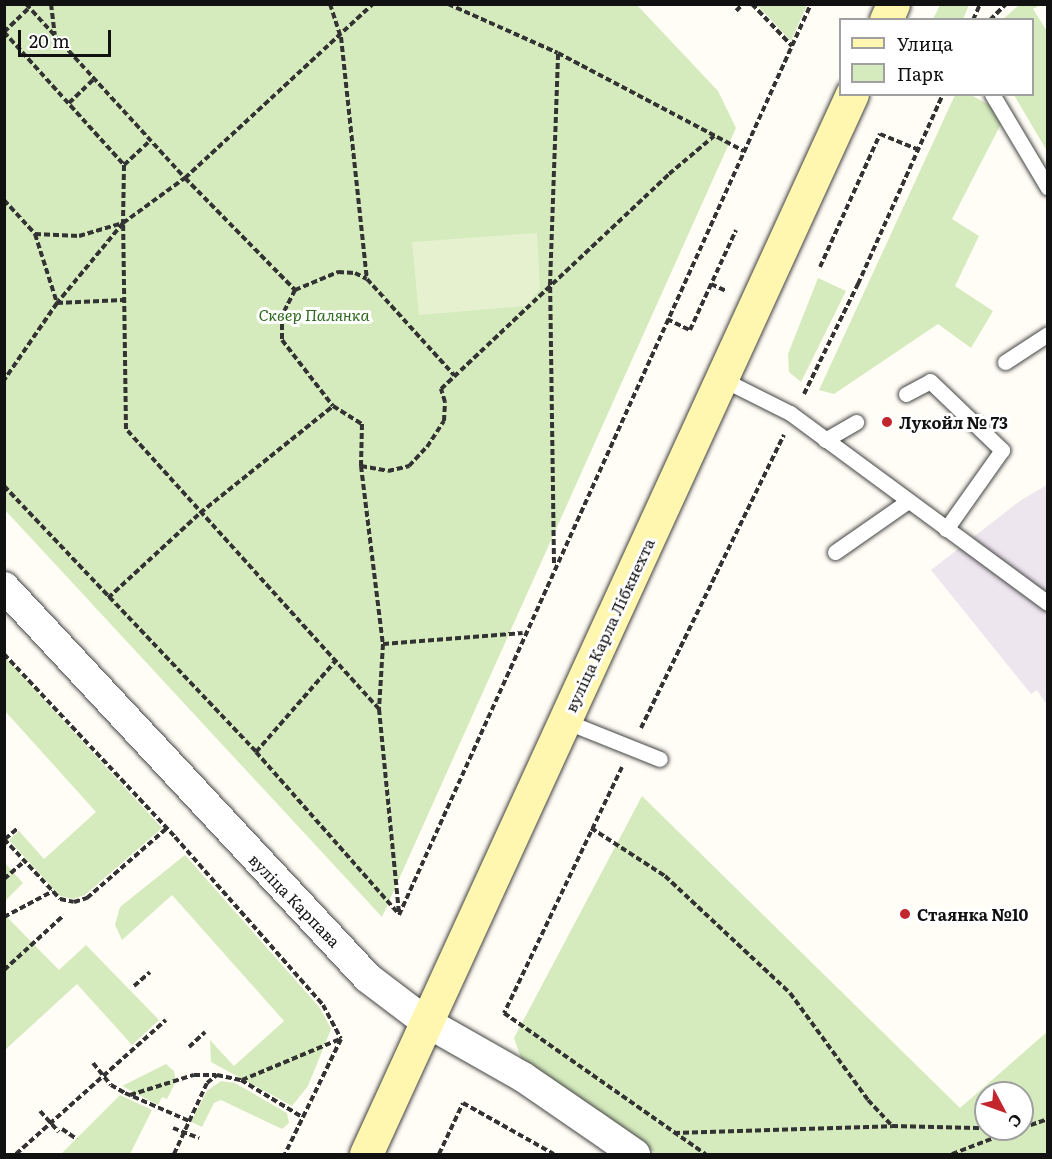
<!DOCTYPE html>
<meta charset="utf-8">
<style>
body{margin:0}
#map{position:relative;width:1052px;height:1159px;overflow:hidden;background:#fffdf5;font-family:Literata,serif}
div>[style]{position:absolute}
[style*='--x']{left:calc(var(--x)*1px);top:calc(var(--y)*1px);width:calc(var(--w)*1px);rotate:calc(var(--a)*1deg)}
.industrial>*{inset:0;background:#eee6ef}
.green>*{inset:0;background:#d5ebbd}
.pitch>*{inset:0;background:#e6f2cf}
.path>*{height:4px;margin-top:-2px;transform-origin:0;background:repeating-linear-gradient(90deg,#333 0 6px,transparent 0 9px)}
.roads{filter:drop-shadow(0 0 2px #444) drop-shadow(0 0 2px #444)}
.service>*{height:15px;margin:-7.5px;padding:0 7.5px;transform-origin:7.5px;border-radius:7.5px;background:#fff}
.minor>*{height:30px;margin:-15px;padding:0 15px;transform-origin:15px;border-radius:15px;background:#fff}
.secondary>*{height:33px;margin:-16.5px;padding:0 16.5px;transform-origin:16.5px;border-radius:16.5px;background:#fff6b0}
.dots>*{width:16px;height:16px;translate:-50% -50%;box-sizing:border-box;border:3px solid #fff;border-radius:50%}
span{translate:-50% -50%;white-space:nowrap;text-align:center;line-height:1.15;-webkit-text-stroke:6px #fff;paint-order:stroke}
.park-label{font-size:16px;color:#2f6b1f;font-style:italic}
.poi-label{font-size:16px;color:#111;font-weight:700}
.left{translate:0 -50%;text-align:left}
.street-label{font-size:16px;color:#111}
.frame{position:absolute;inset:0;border:6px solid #111;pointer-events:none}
.legend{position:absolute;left:839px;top:18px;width:195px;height:78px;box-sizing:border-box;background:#fff;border:2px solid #a0a0a0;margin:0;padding:8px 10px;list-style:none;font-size:18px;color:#111}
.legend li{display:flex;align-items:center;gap:12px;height:30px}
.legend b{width:30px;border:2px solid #a0a0a0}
.north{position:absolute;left:974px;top:1081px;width:60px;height:60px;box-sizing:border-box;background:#fff;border:2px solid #a0a0a0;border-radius:50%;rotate:131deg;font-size:16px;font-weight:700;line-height:24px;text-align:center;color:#111}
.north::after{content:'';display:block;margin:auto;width:21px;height:27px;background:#c4262e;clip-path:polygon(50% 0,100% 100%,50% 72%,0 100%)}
.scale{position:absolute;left:18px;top:30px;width:93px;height:27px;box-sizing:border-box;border:3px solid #111;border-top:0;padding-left:8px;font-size:18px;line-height:21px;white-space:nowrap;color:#111;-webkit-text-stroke:4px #fff;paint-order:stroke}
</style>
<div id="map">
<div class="industrial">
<i style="clip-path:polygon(1047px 485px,1047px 705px,1037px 690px,1031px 694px,931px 570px,1021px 500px)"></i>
</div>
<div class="green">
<i style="clip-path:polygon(5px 5px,637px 5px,718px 91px,736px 128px,382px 917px,5px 510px)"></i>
<i style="clip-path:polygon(757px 5px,807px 5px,791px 41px)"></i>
<i style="clip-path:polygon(940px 5px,940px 4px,969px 5px,963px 19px,933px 19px)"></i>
<i style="clip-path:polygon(1019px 5px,1040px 5px,1033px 9px,1047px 31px,1047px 151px,1014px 95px,1032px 94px,1032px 20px,1003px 19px)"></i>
<i style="clip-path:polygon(955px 95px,971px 95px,991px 106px,1003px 120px,952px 219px,979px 236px,955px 286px,993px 311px,971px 348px,938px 324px,834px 394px,819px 390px)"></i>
<i style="clip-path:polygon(818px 278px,846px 291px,801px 382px,789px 372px,788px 354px)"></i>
<i style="clip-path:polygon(5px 657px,162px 828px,85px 895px,73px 899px,60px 896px,9px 840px,19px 831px,44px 859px,96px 812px,5px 711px)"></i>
<i style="clip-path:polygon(evenodd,642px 796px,960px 1108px,1047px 1032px,1047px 1154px,657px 1154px,522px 1061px,514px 1038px,642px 796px,986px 1093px,1022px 1093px,1022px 1129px,986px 1129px,986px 1093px)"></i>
<i style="clip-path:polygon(185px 855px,320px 1008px,331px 1029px,308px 1086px,292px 1106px,211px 1062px,210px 1040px,234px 1066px,284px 1021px,172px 895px,122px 940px,115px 925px,120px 907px)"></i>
<i style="clip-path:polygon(5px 863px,23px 883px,5px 901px)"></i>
<i style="clip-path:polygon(5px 915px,59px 970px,86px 945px,159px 1020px,132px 1045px,77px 984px,5px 1050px)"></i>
<i style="clip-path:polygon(166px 1064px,174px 1071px,176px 1081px,167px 1099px,162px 1097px,158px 1105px,122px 1086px)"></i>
<i style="clip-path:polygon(221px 1081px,235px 1083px,287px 1113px,289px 1123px,282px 1129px,221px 1100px,214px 1103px,202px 1127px,191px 1122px,207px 1091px)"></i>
<i style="clip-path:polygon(120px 1095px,152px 1110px,130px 1154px,61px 1154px)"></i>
</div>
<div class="pitch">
<i style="clip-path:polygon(537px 233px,540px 289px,526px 306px,419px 315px,412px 242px)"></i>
</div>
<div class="path">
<i style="--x:26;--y:4;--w:236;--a:47.6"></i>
<i style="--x:185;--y:178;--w:256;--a:-42.8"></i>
<i style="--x:51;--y:4;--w:31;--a:83"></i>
<i style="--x:330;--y:4;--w:35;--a:72"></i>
<i style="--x:341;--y:37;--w:243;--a:83.9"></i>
<i style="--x:448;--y:4;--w:120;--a:24"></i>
<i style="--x:558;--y:53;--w:210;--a:27.8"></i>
<i style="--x:752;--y:4;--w:58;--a:46.4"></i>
<i style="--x:736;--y:11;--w:10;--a:-45"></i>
<i style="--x:973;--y:20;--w:17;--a:-66"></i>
<i style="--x:990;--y:20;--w:23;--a:-45"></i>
<i style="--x:4;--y:32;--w:179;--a:47.9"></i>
<i style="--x:124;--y:165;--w:58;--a:91"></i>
<i style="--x:123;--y:223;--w:104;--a:129.5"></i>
<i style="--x:57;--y:303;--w:93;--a:124.5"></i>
<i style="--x:4;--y:32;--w:35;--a:-44"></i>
<i style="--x:69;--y:103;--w:35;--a:-44"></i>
<i style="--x:124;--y:165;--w:35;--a:-43"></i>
<i style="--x:4;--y:200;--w:46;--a:47.6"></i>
<i style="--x:35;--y:234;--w:72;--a:72.3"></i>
<i style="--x:57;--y:303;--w:66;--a:-2.6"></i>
<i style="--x:35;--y:234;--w:44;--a:2.6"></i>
<i style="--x:79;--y:236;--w:46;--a:-16.5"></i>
<i style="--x:820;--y:267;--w:146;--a:-65.7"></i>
<i style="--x:880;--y:134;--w:42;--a:22.3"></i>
<i style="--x:711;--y:284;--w:17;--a:25"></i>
<i style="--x:295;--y:290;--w:28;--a:117"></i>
<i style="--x:282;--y:315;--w:25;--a:90"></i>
<i style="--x:282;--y:340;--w:83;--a:52.3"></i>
<i style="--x:333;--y:406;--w:34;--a:32"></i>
<i style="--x:362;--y:424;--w:42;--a:91.4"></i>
<i style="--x:361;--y:466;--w:179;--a:83"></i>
<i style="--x:383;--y:644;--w:65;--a:93.5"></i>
<i style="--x:379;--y:709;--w:206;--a:84.4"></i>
<i style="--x:667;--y:319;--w:25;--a:26"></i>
<i style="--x:690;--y:330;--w:110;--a:-65.3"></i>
<i style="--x:804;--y:394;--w:123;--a:-63.9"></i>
<i style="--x:858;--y:284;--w:208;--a:-65.9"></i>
<i style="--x:361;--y:466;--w:27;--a:10"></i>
<i style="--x:388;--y:471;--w:22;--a:-13"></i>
<i style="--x:409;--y:466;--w:26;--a:-47"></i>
<i style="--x:427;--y:447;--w:31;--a:-57"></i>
<i style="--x:444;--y:421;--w:19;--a:-87"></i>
<i style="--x:445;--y:402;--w:14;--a:-107"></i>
<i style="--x:441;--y:389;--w:313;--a:-43.3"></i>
<i style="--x:669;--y:174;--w:59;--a:-40.2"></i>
<i style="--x:4;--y:486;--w:366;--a:46.5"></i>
<i style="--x:256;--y:752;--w:216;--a:48.6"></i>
<i style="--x:554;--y:563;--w:278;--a:-90.8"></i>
<i style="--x:550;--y:285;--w:232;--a:-88"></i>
<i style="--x:108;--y:598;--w:125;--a:-42.7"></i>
<i style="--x:200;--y:513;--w:171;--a:-38.8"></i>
<i style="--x:383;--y:644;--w:140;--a:-4.5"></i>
<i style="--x:4;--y:654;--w:250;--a:46.9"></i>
<i style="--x:175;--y:837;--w:224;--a:48.6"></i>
<i style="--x:323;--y:1005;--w:38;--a:62"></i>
<i style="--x:341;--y:1039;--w:128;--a:116"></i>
<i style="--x:379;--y:709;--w:377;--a:-132.1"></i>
<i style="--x:126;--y:429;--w:206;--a:-90.8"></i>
<i style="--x:123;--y:223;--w:77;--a:-36"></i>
<i style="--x:185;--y:178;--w:157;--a:45.5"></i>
<i style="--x:295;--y:290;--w:47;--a:-22.7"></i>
<i style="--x:338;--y:272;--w:17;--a:3"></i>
<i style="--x:355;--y:273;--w:13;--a:27"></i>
<i style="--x:367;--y:279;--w:130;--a:47.8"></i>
<i style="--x:641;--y:728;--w:326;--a:-64"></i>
<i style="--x:256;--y:752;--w:123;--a:-48.9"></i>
<i style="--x:622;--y:767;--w:273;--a:115.6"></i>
<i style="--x:504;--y:1013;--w:246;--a:35"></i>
<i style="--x:591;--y:828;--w:88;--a:33"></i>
<i style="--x:665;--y:876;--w:171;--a:43.1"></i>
<i style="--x:790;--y:993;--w:132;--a:53.9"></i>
<i style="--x:868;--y:1100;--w:35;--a:47"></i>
<i style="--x:4;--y:839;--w:82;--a:47"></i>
<i style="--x:60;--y:899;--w:14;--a:12"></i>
<i style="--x:74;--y:902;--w:14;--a:-17"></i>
<i style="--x:87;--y:898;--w:106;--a:-41.2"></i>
<i style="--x:5;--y:839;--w:17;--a:-40"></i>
<i style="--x:4;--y:879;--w:28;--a:-41"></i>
<i style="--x:399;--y:915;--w:1000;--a:-65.67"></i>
<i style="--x:4;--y:917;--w:55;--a:-28"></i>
<i style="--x:4;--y:970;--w:81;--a:-42.5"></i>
<i style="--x:134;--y:986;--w:21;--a:-41"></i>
<i style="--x:189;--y:1047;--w:22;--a:-43"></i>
<i style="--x:93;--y:1063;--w:28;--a:51"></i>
<i style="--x:111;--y:1085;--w:16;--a:30"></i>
<i style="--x:125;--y:1093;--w:70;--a:23.6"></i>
<i style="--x:242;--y:1080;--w:106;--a:-22.7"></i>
<i style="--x:130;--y:1095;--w:67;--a:-17.4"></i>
<i style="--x:194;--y:1075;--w:22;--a:0"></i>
<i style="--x:40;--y:1111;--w:28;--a:48"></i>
<i style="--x:173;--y:1128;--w:28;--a:21"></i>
<i style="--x:1022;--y:1128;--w:28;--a:-19"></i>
<i style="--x:62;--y:1129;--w:18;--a:34"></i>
<i style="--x:674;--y:1133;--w:218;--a:-1.8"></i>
<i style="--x:892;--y:1126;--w:126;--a:1.4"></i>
<i style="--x:16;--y:1154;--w:201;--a:-41.8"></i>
<i style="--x:174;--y:1154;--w:78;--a:-65.1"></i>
<i style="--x:207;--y:1083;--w:13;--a:-39"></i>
<i style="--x:217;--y:1075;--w:25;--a:12"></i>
<i style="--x:241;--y:1080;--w:71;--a:31.2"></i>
<i style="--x:439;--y:1154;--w:56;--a:-64.8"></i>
<i style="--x:463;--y:1103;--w:104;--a:29.3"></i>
<i style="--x:952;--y:1154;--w:59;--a:-20.9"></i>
</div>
<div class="roads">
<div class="service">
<i style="--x:992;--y:94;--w:109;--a:59.2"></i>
<i style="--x:1005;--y:362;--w:51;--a:-33.1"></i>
<i style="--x:722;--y:379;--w:76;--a:26.6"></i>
<i style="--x:790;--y:413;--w:320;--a:36.4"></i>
<i style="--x:906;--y:394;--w:27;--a:-28"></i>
<i style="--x:930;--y:381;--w:100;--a:43.8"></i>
<i style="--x:1002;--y:450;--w:97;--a:125.3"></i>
<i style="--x:825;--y:440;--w:36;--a:-30"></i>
<i style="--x:835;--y:552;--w:89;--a:-34.9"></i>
<i style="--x:565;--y:721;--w:102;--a:21.8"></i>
</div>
<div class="minor">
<i style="--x:4;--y:587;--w:534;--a:47.05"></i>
<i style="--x:368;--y:978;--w:73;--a:37.2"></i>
<i style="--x:426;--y:1022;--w:112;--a:29.6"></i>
<i style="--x:523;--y:1077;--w:136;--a:34.5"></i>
</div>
<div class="secondary">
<i style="--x:886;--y:20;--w:17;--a:-66"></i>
<i style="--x:366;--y:1154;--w:1166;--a:-65.37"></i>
</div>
</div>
<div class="dots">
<i style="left:887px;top:422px;background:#c4262e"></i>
<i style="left:905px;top:914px;background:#c4262e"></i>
</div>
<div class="park-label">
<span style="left:314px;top:314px">Сквер Палянка</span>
</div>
<div class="poi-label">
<span class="left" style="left:899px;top:422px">Лукойл № 73</span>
<span class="left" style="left:917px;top:914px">Стаянка №10</span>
</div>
<div class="street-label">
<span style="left:609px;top:625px;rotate:-65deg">вуліца Карла Лібкнехта</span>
<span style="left:295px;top:900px;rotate:46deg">вуліца Карпава</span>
</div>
<div class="frame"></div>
<ul class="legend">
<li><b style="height:8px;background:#fff6b0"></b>Улица</li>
<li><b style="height:16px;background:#d5ebbd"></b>Парк</li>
</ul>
<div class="north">С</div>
<div class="scale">20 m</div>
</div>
